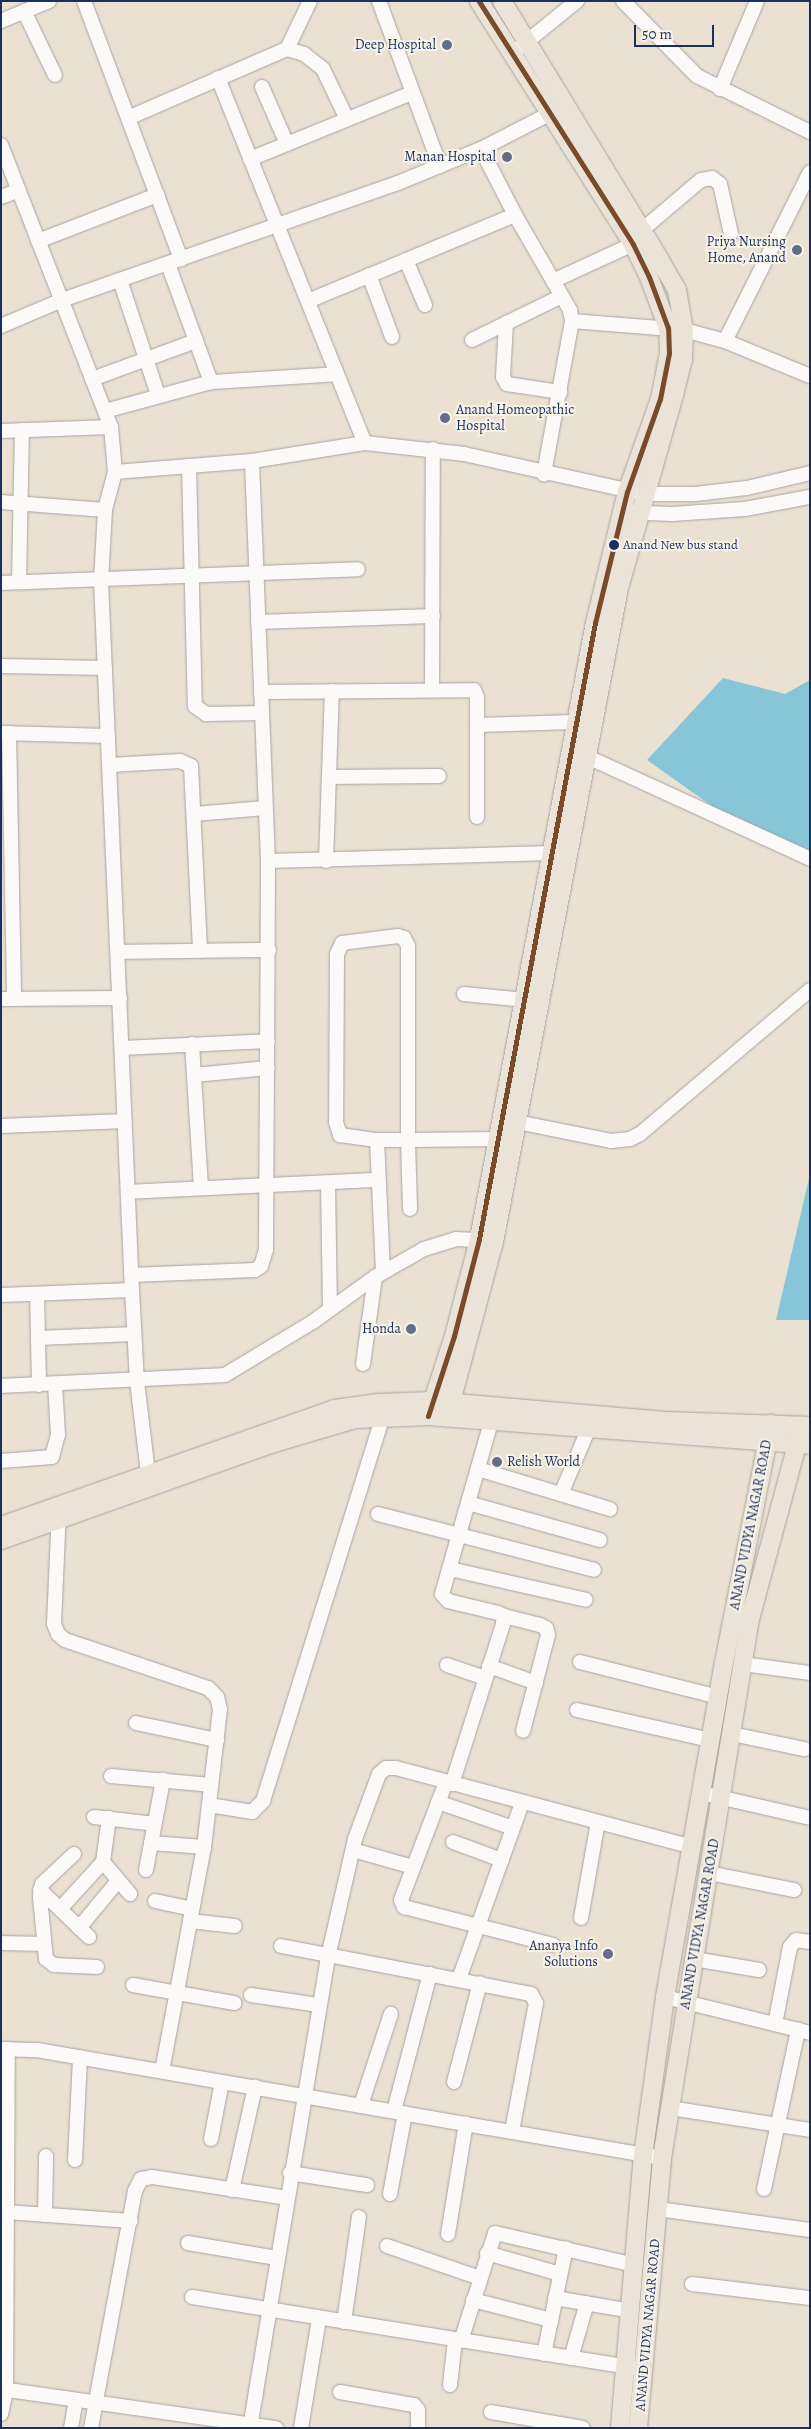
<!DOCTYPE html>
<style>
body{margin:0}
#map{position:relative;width:811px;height:2429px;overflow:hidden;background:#eae1d3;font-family:Alegreya,serif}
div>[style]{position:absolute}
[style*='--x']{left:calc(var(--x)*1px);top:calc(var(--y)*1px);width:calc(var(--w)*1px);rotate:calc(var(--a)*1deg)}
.water>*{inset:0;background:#87c6d8}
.roads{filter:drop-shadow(0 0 1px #a7a4a2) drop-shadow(0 0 1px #a7a4a2)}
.minor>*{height:14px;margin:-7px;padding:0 7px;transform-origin:7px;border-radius:7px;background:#fcfaf8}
.major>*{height:18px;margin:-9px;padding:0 9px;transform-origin:9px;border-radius:9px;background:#ece3d8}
.bus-1>*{height:5px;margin:-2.5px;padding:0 2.5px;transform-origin:2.5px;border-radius:2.5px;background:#7a4b2a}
.dots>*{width:14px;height:14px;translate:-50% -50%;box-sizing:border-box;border:2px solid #f7f3e8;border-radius:50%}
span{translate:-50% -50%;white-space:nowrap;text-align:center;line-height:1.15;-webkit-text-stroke:4px #f7f3e8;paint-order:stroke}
.bus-label{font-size:13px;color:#1b2f5e}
.left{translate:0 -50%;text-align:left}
.poi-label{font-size:14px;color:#1b2f5e}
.right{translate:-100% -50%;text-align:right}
.street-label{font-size:14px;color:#1b2f5e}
.frame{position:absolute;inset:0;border:2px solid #1b2f5e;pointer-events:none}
.scale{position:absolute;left:634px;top:25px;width:80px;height:22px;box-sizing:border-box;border:2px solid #1b2f5e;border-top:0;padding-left:6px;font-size:15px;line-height:18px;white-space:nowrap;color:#1b2f5e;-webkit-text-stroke:4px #f7f3e8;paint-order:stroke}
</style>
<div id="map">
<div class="water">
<i style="clip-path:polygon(723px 678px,785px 694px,810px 680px,810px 851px,729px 818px,647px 760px)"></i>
<i style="clip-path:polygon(810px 1174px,810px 1320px,776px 1320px)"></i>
</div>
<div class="roads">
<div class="minor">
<i style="--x:84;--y:1;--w:276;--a:69.4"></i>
<i style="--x:379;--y:1;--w:176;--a:69.7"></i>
<i style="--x:623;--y:1;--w:105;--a:45.4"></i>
<i style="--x:697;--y:76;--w:126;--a:26.4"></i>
<i style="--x:24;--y:11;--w:71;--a:64.2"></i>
<i style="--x:1;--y:21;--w:52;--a:-22.6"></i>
<i style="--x:519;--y:48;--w:75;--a:-39"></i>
<i style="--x:287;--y:49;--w:53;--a:-64.4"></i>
<i style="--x:218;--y:78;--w:393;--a:68.1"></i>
<i style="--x:262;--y:87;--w:62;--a:66.3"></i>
<i style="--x:720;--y:89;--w:95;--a:-67.2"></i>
<i style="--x:128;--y:118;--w:173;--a:-23.5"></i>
<i style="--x:287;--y:49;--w:18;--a:16"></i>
<i style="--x:304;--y:54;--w:24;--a:38"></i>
<i style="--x:323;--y:69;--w:55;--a:64.4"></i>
<i style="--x:1;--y:145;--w:303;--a:68.7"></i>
<i style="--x:111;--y:427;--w:45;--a:84.9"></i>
<i style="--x:115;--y:472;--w:39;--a:105"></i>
<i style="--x:105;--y:510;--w:71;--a:93.2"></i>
<i style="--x:101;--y:581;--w:710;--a:87.5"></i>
<i style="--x:132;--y:1290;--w:91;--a:86.9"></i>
<i style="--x:137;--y:1381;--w:102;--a:83.2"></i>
<i style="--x:481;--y:149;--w:74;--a:62.7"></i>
<i style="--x:515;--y:215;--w:110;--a:59.9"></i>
<i style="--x:570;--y:310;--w:11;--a:80"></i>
<i style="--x:572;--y:321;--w:156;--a:100.4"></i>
<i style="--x:250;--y:159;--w:175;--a:-22.2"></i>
<i style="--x:1;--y:197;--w:19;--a:-21"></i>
<i style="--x:642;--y:230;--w:77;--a:-40.3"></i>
<i style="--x:701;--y:180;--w:11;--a:-10"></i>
<i style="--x:712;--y:178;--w:10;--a:37"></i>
<i style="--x:720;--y:184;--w:51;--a:77.6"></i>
<i style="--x:38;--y:241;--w:128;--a:-21.1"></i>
<i style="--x:406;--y:260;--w:49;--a:67.1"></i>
<i style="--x:168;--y:264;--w:126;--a:70"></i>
<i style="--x:369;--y:275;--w:66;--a:69.6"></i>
<i style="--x:120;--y:280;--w:121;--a:71.7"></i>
<i style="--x:553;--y:281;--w:88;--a:-24.8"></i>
<i style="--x:308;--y:301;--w:224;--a:-22.6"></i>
<i style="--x:572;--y:321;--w:112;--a:4.6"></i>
<i style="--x:684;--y:330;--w:42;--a:15"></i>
<i style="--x:725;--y:341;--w:92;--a:22.4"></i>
<i style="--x:506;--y:323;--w:54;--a:93.2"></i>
<i style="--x:503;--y:377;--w:8;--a:60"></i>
<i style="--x:507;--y:384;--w:54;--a:8.6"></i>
<i style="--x:1;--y:326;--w:66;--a:-23.1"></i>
<i style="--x:62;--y:300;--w:356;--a:-19.2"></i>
<i style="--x:398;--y:183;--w:90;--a:-22.3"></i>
<i style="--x:481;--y:149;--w:76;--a:-27.2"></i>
<i style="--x:472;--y:340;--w:100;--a:-26.1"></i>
<i style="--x:725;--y:341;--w:189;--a:-63.3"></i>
<i style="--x:92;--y:379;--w:111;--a:-20.1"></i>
<i style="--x:105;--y:411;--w:110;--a:-15.3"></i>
<i style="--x:211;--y:382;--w:126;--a:-3.6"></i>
<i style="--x:1;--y:431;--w:110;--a:-2.1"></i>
<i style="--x:189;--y:466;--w:240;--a:88.6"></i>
<i style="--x:195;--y:706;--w:14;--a:36"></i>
<i style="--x:206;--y:714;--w:56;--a:-1"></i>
<i style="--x:115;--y:472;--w:137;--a:-4.6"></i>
<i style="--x:252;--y:461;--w:114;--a:-9.1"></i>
<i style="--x:365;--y:443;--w:100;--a:6.3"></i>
<i style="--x:464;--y:454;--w:185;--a:12.5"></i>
<i style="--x:645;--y:494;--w:50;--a:0"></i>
<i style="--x:695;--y:494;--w:52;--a:-6.6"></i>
<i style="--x:747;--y:488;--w:65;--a:-13.4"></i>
<i style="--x:1;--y:502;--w:104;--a:4.4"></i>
<i style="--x:622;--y:512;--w:50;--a:2.3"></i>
<i style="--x:672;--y:514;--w:73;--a:-3.9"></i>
<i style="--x:745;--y:509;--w:66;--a:-10.5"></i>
<i style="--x:19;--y:582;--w:152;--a:-88.9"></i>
<i style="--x:1;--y:583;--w:357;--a:-2.2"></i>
<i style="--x:258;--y:622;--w:175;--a:-2"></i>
<i style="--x:1;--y:666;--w:104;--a:1.1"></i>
<i style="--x:432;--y:689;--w:240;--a:-89.8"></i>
<i style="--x:261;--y:692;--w:213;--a:-0.5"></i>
<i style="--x:474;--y:690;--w:8;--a:67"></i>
<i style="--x:477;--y:697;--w:120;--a:90"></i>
<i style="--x:477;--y:725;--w:97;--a:-1.8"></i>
<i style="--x:2;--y:733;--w:106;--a:1.6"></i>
<i style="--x:9;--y:733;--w:266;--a:88.9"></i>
<i style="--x:579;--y:753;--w:254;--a:24.6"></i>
<i style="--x:110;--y:765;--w:70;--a:-3.3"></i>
<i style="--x:180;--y:761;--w:12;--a:24"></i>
<i style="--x:191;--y:766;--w:185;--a:87.2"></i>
<i style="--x:329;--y:777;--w:110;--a:-0.5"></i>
<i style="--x:195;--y:814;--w:70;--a:-4.9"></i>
<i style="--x:268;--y:861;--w:285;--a:-1.6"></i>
<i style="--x:326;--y:861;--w:170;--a:-88"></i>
<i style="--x:118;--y:952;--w:151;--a:-0.8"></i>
<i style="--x:464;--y:994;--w:61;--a:5.6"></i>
<i style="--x:1;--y:999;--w:119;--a:-0.5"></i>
<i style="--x:192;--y:1044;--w:144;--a:86.4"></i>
<i style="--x:122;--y:1048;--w:146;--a:-2.7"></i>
<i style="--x:194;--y:1075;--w:74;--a:-5.4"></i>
<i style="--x:507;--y:1120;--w:106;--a:11.4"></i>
<i style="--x:611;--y:1141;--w:19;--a:-6"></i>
<i style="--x:630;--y:1139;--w:11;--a:-27"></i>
<i style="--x:640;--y:1134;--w:223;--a:-40.3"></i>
<i style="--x:1;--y:1126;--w:124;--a:-2.3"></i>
<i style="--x:377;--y:1140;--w:132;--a:87.4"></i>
<i style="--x:328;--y:1183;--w:126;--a:89.1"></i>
<i style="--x:128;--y:1192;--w:249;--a:-2.8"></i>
<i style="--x:410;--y:1209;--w:69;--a:-91.7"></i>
<i style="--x:408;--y:1140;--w:194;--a:-90"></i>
<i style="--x:408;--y:946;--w:9;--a:-117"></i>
<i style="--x:404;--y:938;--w:6;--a:-162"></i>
<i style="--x:398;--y:936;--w:56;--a:172.9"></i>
<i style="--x:342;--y:943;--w:12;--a:114"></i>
<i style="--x:337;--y:954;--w:168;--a:90.3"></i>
<i style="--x:336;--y:1122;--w:14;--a:73"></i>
<i style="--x:340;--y:1135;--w:37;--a:8"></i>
<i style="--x:377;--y:1140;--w:31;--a:0"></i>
<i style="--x:408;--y:1140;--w:90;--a:-0.6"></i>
<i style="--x:498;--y:1139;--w:8;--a:7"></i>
<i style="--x:131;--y:1275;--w:124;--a:-2.3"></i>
<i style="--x:255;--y:1270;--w:7;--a:-34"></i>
<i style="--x:261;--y:1266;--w:17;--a:-73"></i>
<i style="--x:266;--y:1250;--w:389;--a:-89.7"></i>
<i style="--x:268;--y:861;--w:400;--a:-92.3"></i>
<i style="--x:37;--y:1294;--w:91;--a:88.7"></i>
<i style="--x:1;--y:1295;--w:131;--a:-2.2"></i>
<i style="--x:38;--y:1338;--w:96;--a:-2.4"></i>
<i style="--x:363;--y:1364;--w:88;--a:-82.1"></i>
<i style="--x:1;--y:1386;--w:224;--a:-2.8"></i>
<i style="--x:225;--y:1375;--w:104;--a:-31.2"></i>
<i style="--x:314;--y:1321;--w:75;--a:-35.8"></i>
<i style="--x:375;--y:1277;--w:56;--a:-29.7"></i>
<i style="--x:424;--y:1249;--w:34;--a:-17"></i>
<i style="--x:456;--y:1239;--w:33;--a:3"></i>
<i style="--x:1;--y:1461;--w:51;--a:-4.5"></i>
<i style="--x:52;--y:1457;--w:23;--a:-75"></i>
<i style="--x:58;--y:1435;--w:51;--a:-93.4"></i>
<i style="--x:478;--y:1469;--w:138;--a:16.9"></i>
<i style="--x:561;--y:1494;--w:69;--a:-67.1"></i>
<i style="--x:468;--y:1503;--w:137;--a:15.7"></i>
<i style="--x:59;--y:1510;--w:114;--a:92.5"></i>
<i style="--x:54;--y:1624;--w:11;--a:68"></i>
<i style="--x:58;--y:1634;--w:9;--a:41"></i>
<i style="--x:65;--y:1640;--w:151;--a:18.6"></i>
<i style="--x:208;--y:1688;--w:13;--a:45"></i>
<i style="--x:217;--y:1697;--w:12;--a:76"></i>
<i style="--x:220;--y:1709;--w:139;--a:96.6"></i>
<i style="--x:204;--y:1847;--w:228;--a:100.6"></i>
<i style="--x:378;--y:1514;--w:223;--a:14.5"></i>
<i style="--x:450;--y:1569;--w:139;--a:12.8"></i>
<i style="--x:504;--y:1616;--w:37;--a:14"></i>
<i style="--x:540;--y:1625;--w:7;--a:27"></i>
<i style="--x:546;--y:1628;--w:7;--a:74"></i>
<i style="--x:548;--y:1635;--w:99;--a:104.6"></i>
<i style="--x:580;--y:1662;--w:142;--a:14.2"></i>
<i style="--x:743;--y:1664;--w:68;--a:7.7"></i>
<i style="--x:447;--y:1665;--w:40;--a:18.9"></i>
<i style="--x:489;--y:1666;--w:50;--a:19.9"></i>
<i style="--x:577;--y:1710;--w:136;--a:12.7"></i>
<i style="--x:136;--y:1723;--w:83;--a:11.9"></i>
<i style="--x:732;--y:1734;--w:74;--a:11.8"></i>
<i style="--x:111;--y:1776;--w:100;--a:5.1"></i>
<i style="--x:446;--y:1782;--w:126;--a:110.9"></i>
<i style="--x:401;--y:1900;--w:8;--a:67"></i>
<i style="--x:404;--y:1907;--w:154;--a:14.3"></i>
<i style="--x:452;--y:1784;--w:168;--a:-72.3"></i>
<i style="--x:503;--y:1624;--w:8;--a:-83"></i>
<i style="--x:504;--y:1616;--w:7;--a:-153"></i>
<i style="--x:498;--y:1613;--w:51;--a:-166.5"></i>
<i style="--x:448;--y:1601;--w:9;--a:-131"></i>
<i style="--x:442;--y:1594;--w:179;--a:-74.1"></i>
<i style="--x:701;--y:1793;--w:112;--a:12.9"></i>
<i style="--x:438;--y:1802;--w:79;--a:19.1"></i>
<i style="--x:209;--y:1805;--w:44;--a:9.2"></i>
<i style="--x:252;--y:1812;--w:16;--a:-45"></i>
<i style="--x:263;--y:1801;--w:403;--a:-72.7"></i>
<i style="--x:94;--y:1817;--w:61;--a:6.5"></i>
<i style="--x:109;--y:1818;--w:44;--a:97.8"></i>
<i style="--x:103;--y:1862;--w:42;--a:49.8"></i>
<i style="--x:453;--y:1842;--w:52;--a:20.2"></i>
<i style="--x:151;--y:1843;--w:53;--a:4.3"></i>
<i style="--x:353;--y:1850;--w:62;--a:15.8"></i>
<i style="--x:74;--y:1854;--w:44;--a:136.8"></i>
<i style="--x:42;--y:1884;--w:13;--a:99"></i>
<i style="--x:40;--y:1897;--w:62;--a:84.5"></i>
<i style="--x:46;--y:1959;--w:10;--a:37"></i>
<i style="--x:54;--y:1965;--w:43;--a:2.7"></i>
<i style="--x:146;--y:1870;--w:92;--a:-79.3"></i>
<i style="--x:709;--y:1873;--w:87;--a:11.3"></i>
<i style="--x:40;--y:1890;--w:68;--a:43.8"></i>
<i style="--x:155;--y:1901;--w:38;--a:12"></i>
<i style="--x:60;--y:1909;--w:64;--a:-47.5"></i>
<i style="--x:581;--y:1918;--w:97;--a:-80"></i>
<i style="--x:190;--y:1921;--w:45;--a:6.3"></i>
<i style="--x:79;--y:1928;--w:61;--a:-50.3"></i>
<i style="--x:1;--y:1943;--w:43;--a:1.3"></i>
<i style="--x:281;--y:1946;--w:255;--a:10.9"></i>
<i style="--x:531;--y:1994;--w:10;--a:61"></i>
<i style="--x:536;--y:2003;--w:130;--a:100.6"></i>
<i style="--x:694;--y:1959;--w:66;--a:9.6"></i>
<i style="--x:459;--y:1979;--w:187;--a:-70.3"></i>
<i style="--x:133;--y:1985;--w:103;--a:10.1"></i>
<i style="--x:251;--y:1995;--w:69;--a:8.4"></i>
<i style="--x:665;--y:1997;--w:149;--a:13.9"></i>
<i style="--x:775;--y:2024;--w:78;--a:-79"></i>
<i style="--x:790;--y:1947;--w:9;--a:-49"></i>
<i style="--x:796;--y:1940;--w:14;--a:8"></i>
<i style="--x:1;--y:2049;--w:36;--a:2"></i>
<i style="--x:37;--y:2050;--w:634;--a:9.8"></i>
<i style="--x:454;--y:2082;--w:102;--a:-75.3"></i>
<i style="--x:361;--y:2105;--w:96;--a:-71.8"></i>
<i style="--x:670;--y:2108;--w:142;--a:8.9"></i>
<i style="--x:394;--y:2111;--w:142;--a:-75.3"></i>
<i style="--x:211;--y:2139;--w:58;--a:-79.1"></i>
<i style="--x:75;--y:2160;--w:103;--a:-87.2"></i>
<i style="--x:290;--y:2173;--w:78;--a:8.9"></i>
<i style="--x:764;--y:2189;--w:163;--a:-77.9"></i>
<i style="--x:232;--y:2190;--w:106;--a:-77.4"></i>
<i style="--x:390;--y:2194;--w:82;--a:-79.5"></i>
<i style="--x:658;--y:2209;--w:153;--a:7.9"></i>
<i style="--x:7;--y:2212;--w:124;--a:4.2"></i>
<i style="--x:45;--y:2215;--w:59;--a:-89"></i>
<i style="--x:448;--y:2234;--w:112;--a:-80.8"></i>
<i style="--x:188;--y:2243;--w:90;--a:9.6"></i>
<i style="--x:387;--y:2246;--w:98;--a:19"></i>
<i style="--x:487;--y:2253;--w:76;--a:16"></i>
<i style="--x:692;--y:2284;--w:119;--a:6.8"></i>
<i style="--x:192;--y:2297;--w:449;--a:9.1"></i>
<i style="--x:555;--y:2298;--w:77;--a:9.7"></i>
<i style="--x:473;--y:2300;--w:81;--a:14.4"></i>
<i style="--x:344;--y:2322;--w:106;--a:-81.9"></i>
<i style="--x:461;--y:2341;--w:113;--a:-72.5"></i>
<i style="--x:495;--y:2233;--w:144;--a:12.9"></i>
<i style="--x:544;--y:2354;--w:108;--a:-78.3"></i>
<i style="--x:571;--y:2358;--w:57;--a:-73.8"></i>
<i style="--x:450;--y:2385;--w:45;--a:-83.7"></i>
<i style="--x:1;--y:2389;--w:278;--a:8.1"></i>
<i style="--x:340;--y:2392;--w:75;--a:10"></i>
<i style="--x:414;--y:2405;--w:6;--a:51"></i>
<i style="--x:418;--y:2410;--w:18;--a:90"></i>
<i style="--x:491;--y:2412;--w:93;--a:9.9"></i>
<i style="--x:1;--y:2414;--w:25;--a:-78"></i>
<i style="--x:6;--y:2390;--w:341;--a:-89.7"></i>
<i style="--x:71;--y:2428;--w:27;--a:-80"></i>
<i style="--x:91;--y:2428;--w:241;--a:-79.5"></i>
<i style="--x:135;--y:2191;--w:13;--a:-63"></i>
<i style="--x:141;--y:2179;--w:11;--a:-10"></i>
<i style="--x:152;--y:2177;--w:137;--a:8.8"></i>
<i style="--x:250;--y:2428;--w:477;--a:-80.6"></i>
<i style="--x:328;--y:1957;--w:121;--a:-77.1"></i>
<i style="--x:355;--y:1839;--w:69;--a:-69.7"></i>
<i style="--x:379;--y:1774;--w:9;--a:-41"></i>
<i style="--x:386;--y:1768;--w:10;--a:0"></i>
<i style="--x:396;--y:1768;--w:306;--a:14.9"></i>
<i style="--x:301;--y:2428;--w:110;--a:-80.6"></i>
</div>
<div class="major">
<i style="--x:428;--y:1416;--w:84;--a:-72"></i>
<i style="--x:454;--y:1336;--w:100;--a:-75.5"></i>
<i style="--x:479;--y:1239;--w:627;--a:-79.34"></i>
<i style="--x:595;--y:623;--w:135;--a:-76.3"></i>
<i style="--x:627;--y:492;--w:99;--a:-70.5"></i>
<i style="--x:660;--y:399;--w:47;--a:-78.9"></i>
<i style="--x:669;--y:353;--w:25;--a:-92"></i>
<i style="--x:668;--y:328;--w:54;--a:-110.4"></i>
<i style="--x:649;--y:277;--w:37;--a:-116"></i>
<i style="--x:633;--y:244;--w:288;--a:-122.4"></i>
<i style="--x:447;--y:1417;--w:181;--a:-75"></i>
<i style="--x:494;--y:1242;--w:666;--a:-79.18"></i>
<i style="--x:619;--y:588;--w:201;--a:-74.1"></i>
<i style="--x:674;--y:395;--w:36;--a:-76"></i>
<i style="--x:683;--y:360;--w:30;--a:-88"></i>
<i style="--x:684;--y:330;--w:41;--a:-99.9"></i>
<i style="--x:677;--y:290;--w:34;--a:-120"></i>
<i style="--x:660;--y:260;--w:303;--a:-121.4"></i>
<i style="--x:1;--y:1526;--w:354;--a:-19.3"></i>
<i style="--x:335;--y:1409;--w:44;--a:-7.8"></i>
<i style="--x:379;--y:1403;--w:53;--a:-2.2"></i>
<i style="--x:432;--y:1401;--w:234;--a:4.9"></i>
<i style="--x:665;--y:1421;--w:145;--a:2"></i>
<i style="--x:1;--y:1540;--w:287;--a:-19.6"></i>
<i style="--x:271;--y:1444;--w:88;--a:-16.6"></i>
<i style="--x:355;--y:1419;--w:73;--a:-2.4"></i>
<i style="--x:428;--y:1416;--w:383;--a:4.3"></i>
<i style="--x:620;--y:2428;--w:273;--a:-85.2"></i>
<i style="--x:643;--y:2156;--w:161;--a:-82.1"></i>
<i style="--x:665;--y:1997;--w:329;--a:-80"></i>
<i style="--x:722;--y:1673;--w:254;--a:-78.9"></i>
<i style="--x:638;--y:2428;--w:271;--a:-84.9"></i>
<i style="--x:662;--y:2158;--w:157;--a:-80.8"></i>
<i style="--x:687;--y:2003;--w:389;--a:-80.7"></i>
<i style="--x:750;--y:1619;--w:200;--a:-74.9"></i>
</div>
</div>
<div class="bus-1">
<i style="--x:428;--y:1416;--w:84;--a:-72"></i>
<i style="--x:454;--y:1336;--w:100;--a:-75.5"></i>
<i style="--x:479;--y:1239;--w:627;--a:-79.34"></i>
<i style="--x:595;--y:623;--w:135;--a:-76.3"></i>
<i style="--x:627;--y:492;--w:99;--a:-70.5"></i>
<i style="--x:660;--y:399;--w:47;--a:-78.9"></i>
<i style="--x:669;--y:353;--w:25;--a:-92"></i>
<i style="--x:668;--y:328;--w:54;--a:-110.4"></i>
<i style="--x:649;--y:277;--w:37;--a:-116"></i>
<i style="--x:633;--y:244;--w:288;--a:-122.4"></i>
</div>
<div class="dots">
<i style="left:447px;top:45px;background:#636d87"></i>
<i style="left:507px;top:157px;background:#636d87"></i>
<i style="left:797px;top:250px;background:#636d87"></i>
<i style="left:445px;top:418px;background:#636d87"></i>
<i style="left:614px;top:545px;background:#1b2f5e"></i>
<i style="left:411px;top:1329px;background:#636d87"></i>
<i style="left:497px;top:1462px;background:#636d87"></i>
<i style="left:608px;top:1954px;background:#636d87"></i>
</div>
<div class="bus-label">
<span class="left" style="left:623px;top:545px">Anand New bus stand</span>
</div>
<div class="poi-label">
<span class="right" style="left:436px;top:45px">Deep Hospital</span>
<span class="right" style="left:496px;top:157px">Manan Hospital</span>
<span class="right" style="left:786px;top:250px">Priya Nursing<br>Home, Anand</span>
<span class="left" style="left:456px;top:418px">Anand Homeopathic<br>Hospital</span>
<span class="right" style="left:401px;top:1329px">Honda</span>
<span class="left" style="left:507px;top:1462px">Relish World</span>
<span class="right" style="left:598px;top:1954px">Ananya Info<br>Solutions</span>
</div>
<div class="street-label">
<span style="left:751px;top:1525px;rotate:-79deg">ANAND VIDYA NAGAR ROAD</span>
<span style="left:700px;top:1924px;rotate:-80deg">ANAND VIDYA NAGAR ROAD</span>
<span style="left:648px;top:2325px;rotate:-85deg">ANAND VIDYA NAGAR ROAD</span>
</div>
<div class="frame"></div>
<div class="scale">50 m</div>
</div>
